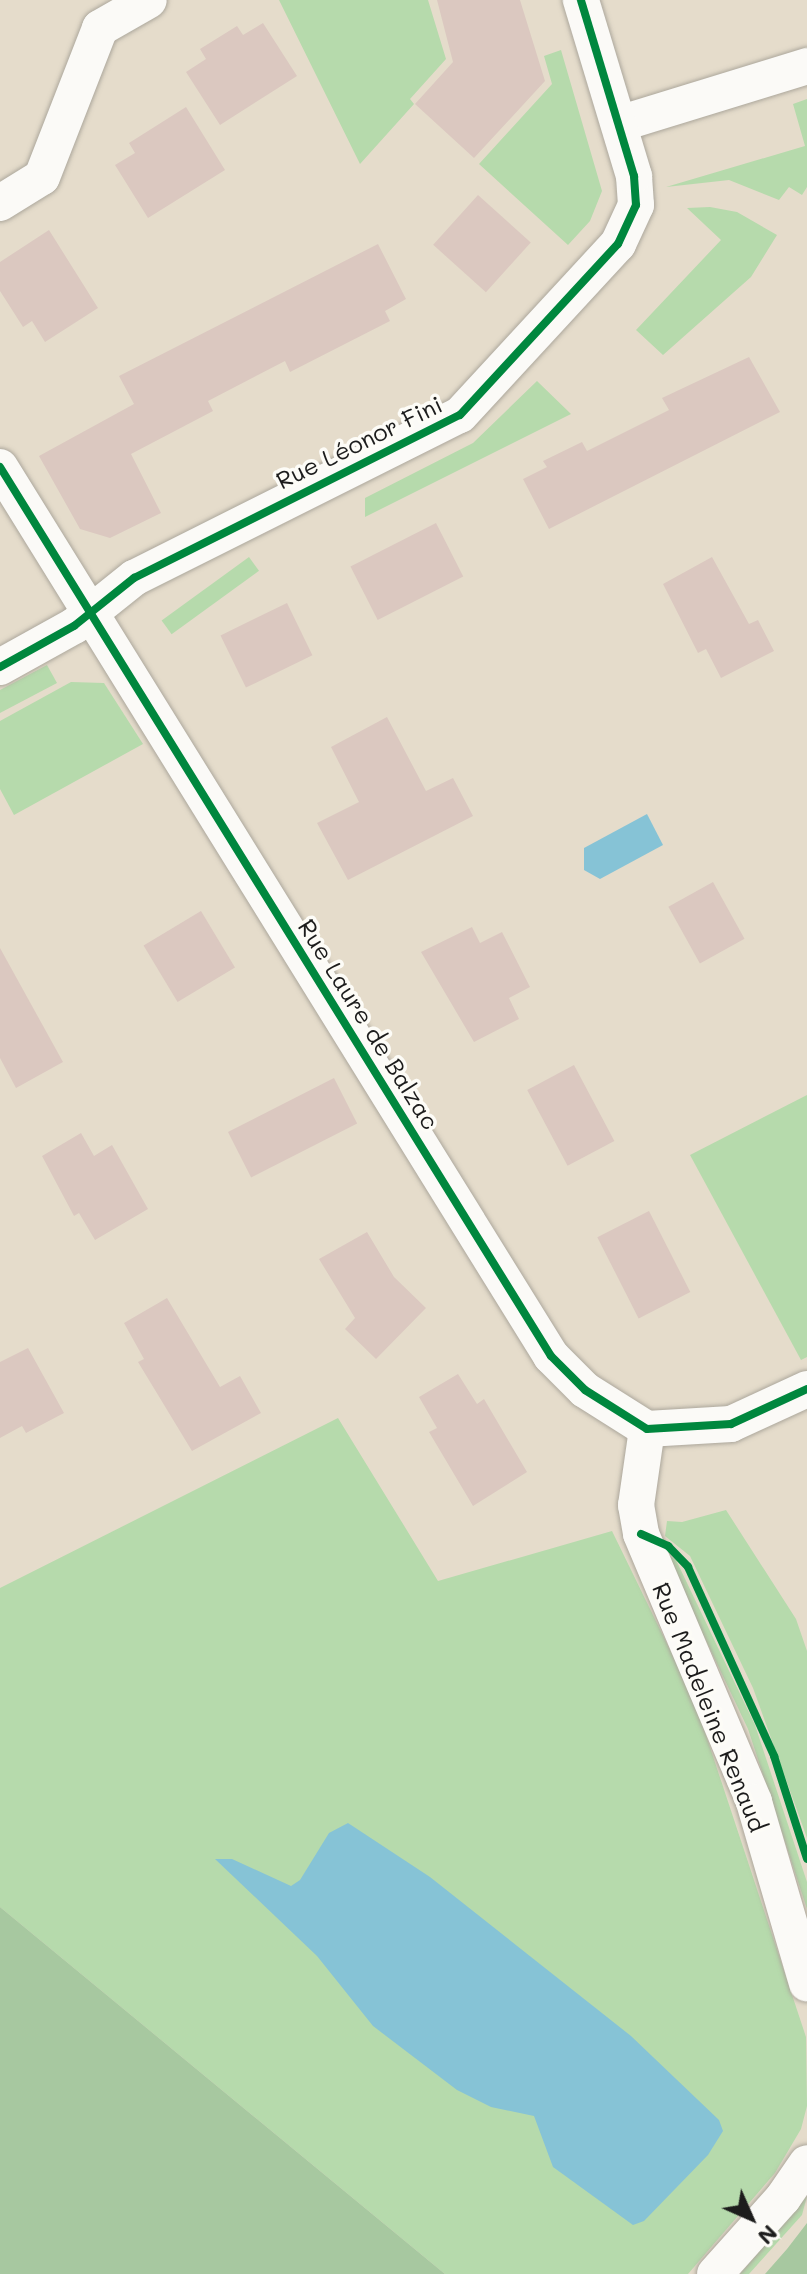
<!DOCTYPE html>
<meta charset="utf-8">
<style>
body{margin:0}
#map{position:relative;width:807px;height:2274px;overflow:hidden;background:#e5dccb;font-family:Mali,sans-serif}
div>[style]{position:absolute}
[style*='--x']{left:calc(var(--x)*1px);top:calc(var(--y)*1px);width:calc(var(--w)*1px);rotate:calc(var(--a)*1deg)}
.green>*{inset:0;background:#b6daac;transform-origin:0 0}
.forest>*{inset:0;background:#a7c8a0}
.water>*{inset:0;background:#86c3d6}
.building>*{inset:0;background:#dbc8c0;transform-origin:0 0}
.roads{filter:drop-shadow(0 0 2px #aca79c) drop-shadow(0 0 2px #aca79c)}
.minor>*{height:36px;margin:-18px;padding:0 18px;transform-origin:18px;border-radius:18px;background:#fbfaf7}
.cycleway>*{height:8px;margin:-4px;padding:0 4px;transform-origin:4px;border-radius:4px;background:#00873e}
span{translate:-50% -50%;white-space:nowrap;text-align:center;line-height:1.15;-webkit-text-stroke:7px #fdfcf7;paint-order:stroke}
.street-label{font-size:24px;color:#1c1c1c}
.north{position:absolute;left:711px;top:2178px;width:80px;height:80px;-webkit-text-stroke:6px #fdfcf7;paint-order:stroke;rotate:135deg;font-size:22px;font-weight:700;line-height:32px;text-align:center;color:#1c1c1c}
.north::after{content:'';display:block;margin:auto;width:28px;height:36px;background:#1c1c1c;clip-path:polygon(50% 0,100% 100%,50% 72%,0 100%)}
</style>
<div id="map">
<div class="green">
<i style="clip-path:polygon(279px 0,428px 0,446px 59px,410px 99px,414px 104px,360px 164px)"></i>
<i style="clip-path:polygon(561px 50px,602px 191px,590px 221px,568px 245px,479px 164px,552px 84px,544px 56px)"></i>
<i style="clip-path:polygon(807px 99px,807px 187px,802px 195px,789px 187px,779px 200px,729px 180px,666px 187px,805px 146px,793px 104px)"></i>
<i style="clip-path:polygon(710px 207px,737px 212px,777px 235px,751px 277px,663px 355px,636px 330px,721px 240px,687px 208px)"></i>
<i style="clip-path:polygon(537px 381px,571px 414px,365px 517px,365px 498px,473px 443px)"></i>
<i style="left:249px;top:557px;width:17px;height:108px;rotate:54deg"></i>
<i style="clip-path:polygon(47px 665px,57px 683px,0 713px,0 690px)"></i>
<i style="clip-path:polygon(71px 682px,104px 683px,143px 744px,14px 815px,0 789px,0 721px)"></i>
<i style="clip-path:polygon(807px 1095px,807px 1357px,801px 1360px,690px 1155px)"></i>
<i style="clip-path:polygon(338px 1418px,438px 1581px,612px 1531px,694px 1699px,806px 2037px,807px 2106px,801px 2129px,775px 2173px,688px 2274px,445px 2274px,0 1907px,0 1588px)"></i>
<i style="clip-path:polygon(726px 1510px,796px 1619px,807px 1651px,807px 1838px,753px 1688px,690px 1556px,665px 1536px,667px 1521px,682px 1522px)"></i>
<i style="clip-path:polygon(664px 1552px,676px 1560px,755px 1725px,807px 1882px,807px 1909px,748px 1729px)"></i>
<i style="clip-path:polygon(807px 2196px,802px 2215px,749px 2274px,740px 2274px)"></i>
</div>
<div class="forest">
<i style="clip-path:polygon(0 1907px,445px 2274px,0 2274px)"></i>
<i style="clip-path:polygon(807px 2223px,807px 2274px,765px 2274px,787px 2249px)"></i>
</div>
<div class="water">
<i style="clip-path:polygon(647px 814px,663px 845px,600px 879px,584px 870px,584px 848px)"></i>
<i style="clip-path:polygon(348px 1823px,430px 1877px,631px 2036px,719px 2120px,723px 2131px,708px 2155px,644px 2221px,633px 2225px,553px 2167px,534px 2116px,491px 2107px,457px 2090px,373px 2026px,317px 1956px,215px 1859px,232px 1859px,291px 1886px,300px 1880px,329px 1833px)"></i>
</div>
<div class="building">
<i style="clip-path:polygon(437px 0,520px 0,545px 81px,474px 158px,415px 104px,453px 62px)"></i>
<i style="clip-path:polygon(263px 23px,297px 76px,220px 125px,186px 72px,206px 59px,200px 49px,237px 26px,243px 35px)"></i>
<i style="clip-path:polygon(186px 107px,225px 170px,148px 218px,115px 165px,135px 153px,129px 143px)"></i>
<i style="left:478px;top:195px;width:71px;height:67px;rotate:42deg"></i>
<i style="clip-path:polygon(49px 230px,98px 308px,45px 342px,32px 321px,23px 327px,0 291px,0 262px)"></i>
<i style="clip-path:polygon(378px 244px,406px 299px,385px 311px,390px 321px,290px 372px,285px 361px,208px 401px,213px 411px,131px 454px,161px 513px,110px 538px,80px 529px,39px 456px,134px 404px,119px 376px)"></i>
<i style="clip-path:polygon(749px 357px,780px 412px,549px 529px,523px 479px,547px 467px,543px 461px,582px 442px,587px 451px,669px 410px,662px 398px)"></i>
<i style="left:436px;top:523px;width:60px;height:96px;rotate:63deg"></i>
<i style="clip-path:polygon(712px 557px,749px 624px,758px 620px,774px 651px,721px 678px,706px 649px,698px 653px,663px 584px)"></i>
<i style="left:287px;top:603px;width:58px;height:74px;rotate:64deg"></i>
<i style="clip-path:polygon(387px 717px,426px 791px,453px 778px,473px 816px,348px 880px,317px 823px,359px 802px,331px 747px)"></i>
<i style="left:713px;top:882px;width:65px;height:51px;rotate:61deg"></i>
<i style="left:201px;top:911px;width:66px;height:67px;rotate:59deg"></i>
<i style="clip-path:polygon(472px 927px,480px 943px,502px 932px,530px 987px,509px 998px,519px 1019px,474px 1042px,421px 952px)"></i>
<i style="clip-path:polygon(0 948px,63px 1062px,16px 1088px,0 1058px)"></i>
<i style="left:574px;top:1065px;width:86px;height:53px;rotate:62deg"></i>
<i style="left:334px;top:1078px;width:51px;height:119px;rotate:63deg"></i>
<i style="clip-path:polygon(81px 1133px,94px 1156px,112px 1145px,148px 1209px,95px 1240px,79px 1213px,74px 1216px,42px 1156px)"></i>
<i style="left:649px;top:1211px;width:91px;height:58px;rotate:63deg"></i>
<i style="clip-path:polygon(367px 1232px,394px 1277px,426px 1308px,376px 1359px,345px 1329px,355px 1318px,319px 1259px)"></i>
<i style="clip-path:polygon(167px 1298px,220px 1387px,240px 1376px,261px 1413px,192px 1451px,138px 1362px,144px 1359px,124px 1323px)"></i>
<i style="clip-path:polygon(28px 1348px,64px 1413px,26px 1433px,22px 1426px,0 1438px,0 1362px)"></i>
<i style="clip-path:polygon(458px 1374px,477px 1404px,484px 1399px,527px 1472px,473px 1506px,429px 1432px,437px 1428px,419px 1397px)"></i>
</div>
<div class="roads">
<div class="minor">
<i style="--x:619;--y:124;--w:197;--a:-17.1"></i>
<i style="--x:0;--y:203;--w:49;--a:-31.8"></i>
<i style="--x:42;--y:177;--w:160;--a:-68.7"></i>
<i style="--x:100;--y:28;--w:56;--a:-29.7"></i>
<i style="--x:0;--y:467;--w:1046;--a:58.21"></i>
<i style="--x:551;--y:1356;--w:48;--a:45"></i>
<i style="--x:585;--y:1390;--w:73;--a:32.2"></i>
<i style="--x:647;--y:1429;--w:84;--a:-3.4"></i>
<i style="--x:731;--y:1424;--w:84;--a:-24.7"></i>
<i style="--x:0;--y:667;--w:85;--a:-29"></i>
<i style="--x:74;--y:626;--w:77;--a:-38.7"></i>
<i style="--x:134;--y:578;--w:364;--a:-26.6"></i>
<i style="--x:460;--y:415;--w:233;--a:-47.3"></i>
<i style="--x:618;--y:244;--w:43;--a:-65.2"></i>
<i style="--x:636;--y:205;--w:29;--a:-94"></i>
<i style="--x:634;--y:176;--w:184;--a:-106.8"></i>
<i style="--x:647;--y:1429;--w:77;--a:98.2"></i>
<i style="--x:636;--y:1505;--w:29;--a:80"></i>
<i style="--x:641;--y:1534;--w:291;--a:67.1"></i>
<i style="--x:754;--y:1802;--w:189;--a:73.7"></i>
<i style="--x:715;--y:2274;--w:102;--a:-48.2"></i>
<i style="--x:783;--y:2198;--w:42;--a:-55.6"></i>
</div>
</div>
<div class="cycleway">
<i style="--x:0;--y:467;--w:1046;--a:58.21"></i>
<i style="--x:551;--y:1356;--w:48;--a:45"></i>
<i style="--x:585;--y:1390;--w:73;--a:32.2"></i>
<i style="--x:647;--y:1429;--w:84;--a:-3.4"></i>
<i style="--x:731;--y:1424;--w:84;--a:-24.7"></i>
<i style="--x:0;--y:667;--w:85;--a:-29"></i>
<i style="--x:74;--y:626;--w:77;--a:-38.7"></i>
<i style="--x:134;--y:578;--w:364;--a:-26.6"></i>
<i style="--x:460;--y:415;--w:233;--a:-47.3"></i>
<i style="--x:618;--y:244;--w:43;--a:-65.2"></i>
<i style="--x:636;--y:205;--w:29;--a:-94"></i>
<i style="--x:634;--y:176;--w:184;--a:-106.8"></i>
<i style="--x:641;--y:1534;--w:30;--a:24"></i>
<i style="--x:668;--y:1546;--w:29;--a:46"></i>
<i style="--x:688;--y:1567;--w:208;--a:65.5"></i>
<i style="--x:774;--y:1756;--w:108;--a:72.2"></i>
</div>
<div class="street-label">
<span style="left:359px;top:442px;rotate:-26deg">Rue Léonor Fini</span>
<span style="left:369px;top:1024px;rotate:58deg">Rue Laure de Balzac</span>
<span style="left:710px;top:1707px;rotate:68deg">Rue Madeleine Renaud</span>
</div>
<div class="north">N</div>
</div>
